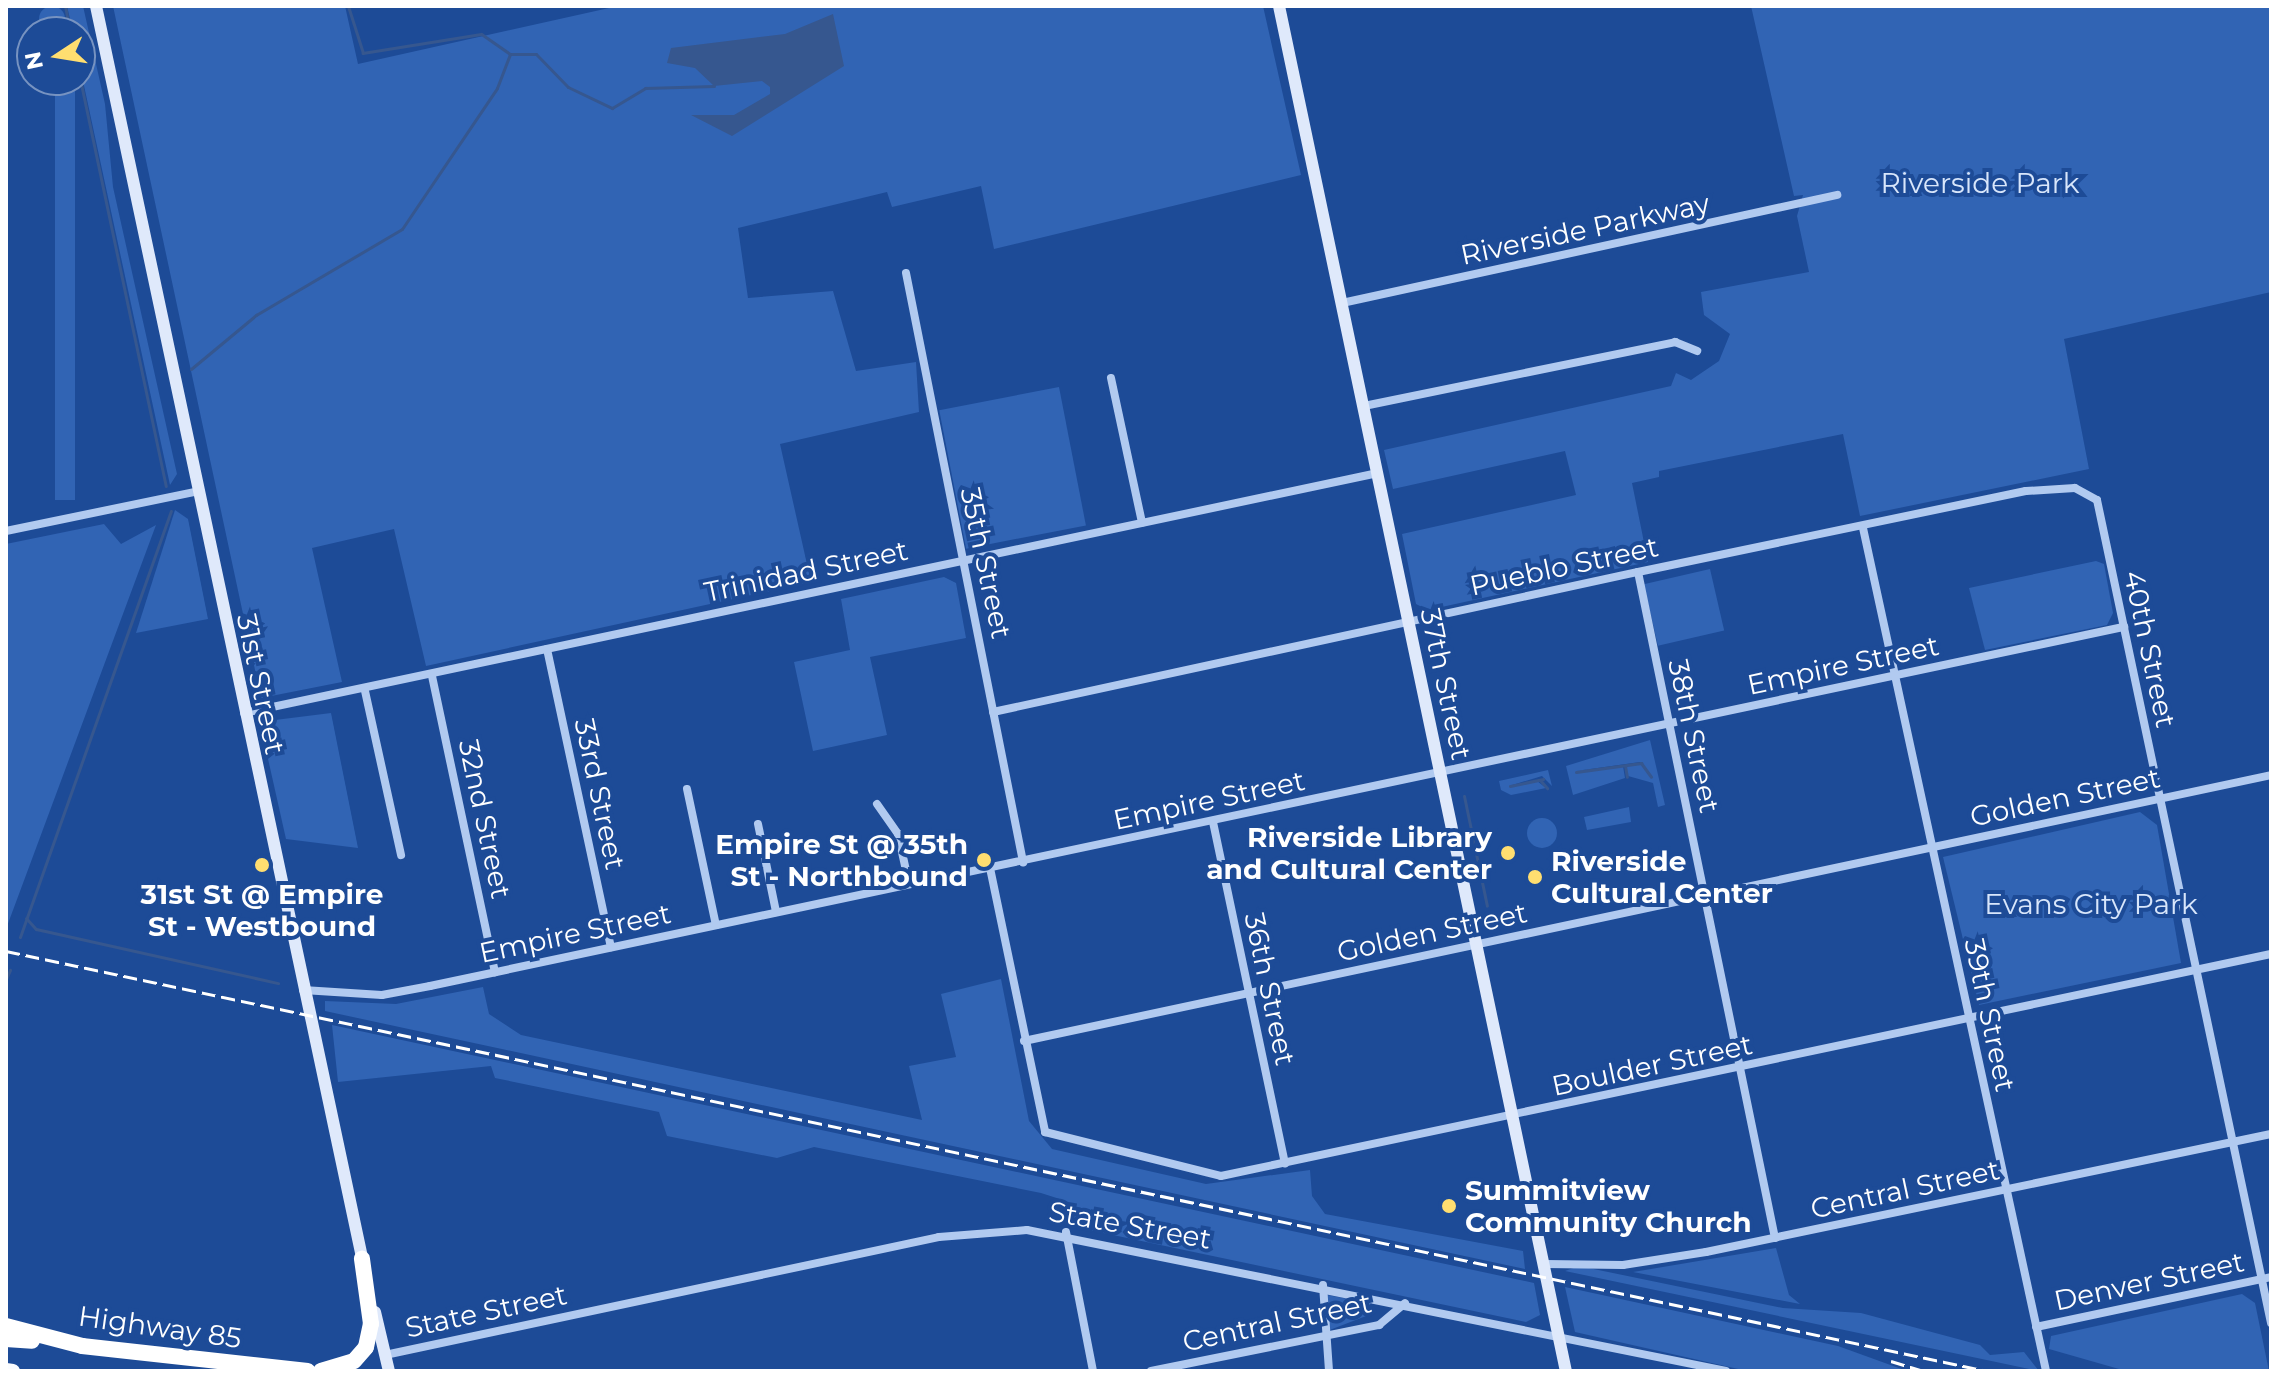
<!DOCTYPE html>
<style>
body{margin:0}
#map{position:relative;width:2277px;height:1377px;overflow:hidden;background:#1d4b97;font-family:Montserrat,sans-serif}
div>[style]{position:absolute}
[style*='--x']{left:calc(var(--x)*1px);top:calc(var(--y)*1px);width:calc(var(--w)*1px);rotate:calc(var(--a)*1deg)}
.green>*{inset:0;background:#3164b4;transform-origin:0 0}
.round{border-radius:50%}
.water>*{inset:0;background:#36578f}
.stream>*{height:3px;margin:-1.5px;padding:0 1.5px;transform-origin:1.5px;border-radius:1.5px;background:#36578f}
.street>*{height:8px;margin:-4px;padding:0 4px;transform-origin:4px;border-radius:4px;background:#b1caf0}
.secondary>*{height:12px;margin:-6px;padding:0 6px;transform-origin:6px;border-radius:6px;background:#dfe9fb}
.primary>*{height:14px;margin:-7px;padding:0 7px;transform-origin:7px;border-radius:7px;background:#fafcff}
.highway>*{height:16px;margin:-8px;padding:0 8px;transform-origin:8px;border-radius:8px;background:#fff}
.rail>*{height:3px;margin-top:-1.5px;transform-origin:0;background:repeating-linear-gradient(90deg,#fff 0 14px,transparent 0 20px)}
.dots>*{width:22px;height:22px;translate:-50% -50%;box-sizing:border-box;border:4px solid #1d4b97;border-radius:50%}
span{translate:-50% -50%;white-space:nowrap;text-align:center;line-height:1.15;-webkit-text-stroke:8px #1d4b97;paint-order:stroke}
.park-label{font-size:28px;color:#d8e6fb}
.street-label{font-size:28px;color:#fff}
.poi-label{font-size:28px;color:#fff;font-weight:700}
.right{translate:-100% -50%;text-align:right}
.left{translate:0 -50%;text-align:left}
.frame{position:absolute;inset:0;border:8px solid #fff;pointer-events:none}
.north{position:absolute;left:16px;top:16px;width:80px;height:80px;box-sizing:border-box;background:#1d4b97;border:2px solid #7793c1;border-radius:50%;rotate:258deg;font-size:22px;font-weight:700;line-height:32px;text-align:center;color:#fff}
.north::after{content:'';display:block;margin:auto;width:28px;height:36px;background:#ffde70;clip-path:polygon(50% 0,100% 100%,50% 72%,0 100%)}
</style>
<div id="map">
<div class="green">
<i style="clip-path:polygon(67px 6px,83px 6px,105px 104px,113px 187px,177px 474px,170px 485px,80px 67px,80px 32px,73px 32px)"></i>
<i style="clip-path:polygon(113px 6px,345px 6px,358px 64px,618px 6px,1263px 6px,1301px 175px,994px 249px,981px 186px,892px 207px,887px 192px,738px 228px,748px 298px,833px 291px,856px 371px,916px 362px,919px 412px,780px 444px,811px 582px,426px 666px,394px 529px,312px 548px,342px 682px,261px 698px)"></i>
<i style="clip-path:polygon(1751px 6px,2271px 6px,2271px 292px,2064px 339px,2089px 469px,1860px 516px,1843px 434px,1659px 471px,1659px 477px,1632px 483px,1648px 562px,1428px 610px,1416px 604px,1402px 534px,1576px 495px,1565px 451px,1393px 489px,1384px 450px,1671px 386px,1676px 373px,1691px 380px,1719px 361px,1730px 334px,1704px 315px,1701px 292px,1809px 272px,1797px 216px,1803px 195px,1794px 196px)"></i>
<i class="round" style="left:39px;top:6px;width:26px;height:26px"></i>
<i style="left:55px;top:80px;width:20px;height:420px"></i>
<i style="left:1059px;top:387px;width:141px;height:122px;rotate:79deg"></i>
<i style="clip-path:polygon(175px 510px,188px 519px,208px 619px,136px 633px)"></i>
<i style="clip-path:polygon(104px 524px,121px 544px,156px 525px,6px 929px,6px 544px)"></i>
<i style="clip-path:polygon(2096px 561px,2104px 564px,2113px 613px,2107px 625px,1985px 650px,1969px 588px)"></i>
<i style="left:1710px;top:569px;width:63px;height:68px;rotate:77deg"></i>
<i style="clip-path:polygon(944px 577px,956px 583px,966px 638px,870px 657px,887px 735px,813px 751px,794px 662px,850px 650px,841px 599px)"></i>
<i style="clip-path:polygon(331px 713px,358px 848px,286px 839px,262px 732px,267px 721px)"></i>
<i style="clip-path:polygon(1650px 740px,1665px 805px,1658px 807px,1653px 783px,1628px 776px,1626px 766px,1641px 764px,1652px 777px,1640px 762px,1576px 771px,1623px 766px,1625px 778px,1573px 795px,1566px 766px)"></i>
<i style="clip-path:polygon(1548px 770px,1552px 786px,1542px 776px,1509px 786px,1537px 781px,1546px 788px,1511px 795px,1501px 790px,1499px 781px)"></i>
<i style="clip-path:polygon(1629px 807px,1631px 822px,1587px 830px,1584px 817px)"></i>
<i style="clip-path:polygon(2140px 812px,2157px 825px,2181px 963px,1979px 1005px,1943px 857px)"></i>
<i class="round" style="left:1527px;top:818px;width:30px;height:30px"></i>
<i style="clip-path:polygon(1001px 979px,1029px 1121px,1052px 1149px,1206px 1184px,1310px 1170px,1312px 1196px,1325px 1214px,1523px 1251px,1525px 1269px,390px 1025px,325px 1011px,325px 1001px,396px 1004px,483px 987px,489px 1014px,521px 1035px,922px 1120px,909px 1066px,956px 1057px,941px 994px)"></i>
<i style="clip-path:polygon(332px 1025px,1534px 1283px,1540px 1315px,1526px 1322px,1075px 1227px,1066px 1201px,1041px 1193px,814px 1147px,777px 1158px,667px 1136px,659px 1112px,495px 1078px,491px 1066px,338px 1082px)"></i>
<i style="clip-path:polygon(1776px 1248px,1789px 1295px,1800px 1304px,1633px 1272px)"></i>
<i style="clip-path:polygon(1579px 1266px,1783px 1308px,1861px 1313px,1980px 1345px,1990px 1355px,2024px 1352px,2039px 1371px,1565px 1271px)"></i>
<i style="clip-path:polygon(1565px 1287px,1838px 1346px,1907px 1371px,1747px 1371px,1575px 1332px)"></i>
<i style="clip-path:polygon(2242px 1294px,2255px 1303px,2269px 1371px,2126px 1371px,2049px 1349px,2051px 1336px)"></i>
<i style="clip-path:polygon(1327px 1295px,1370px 1303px,1374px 1313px,1327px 1331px)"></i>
</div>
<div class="water">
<i style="clip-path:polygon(833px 14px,844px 66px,732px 136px,691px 115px,734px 115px,770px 94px,770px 87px,762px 81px,714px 86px,695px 68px,667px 63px,671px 48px,785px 34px)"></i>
</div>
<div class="stream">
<i style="--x:65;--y:6;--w:26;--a:79"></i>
<i style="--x:510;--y:54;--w:26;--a:0"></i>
<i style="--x:536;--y:54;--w:46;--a:45.9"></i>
<i style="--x:568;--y:87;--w:49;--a:25.5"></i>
<i style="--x:612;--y:108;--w:39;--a:-31"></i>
<i style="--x:645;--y:88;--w:69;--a:-1.7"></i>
<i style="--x:80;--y:79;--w:416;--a:78.1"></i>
<i style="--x:191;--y:369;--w:85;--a:-39.7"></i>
<i style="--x:256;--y:315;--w:169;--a:-30.5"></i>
<i style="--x:402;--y:229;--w:170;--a:-56"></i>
<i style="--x:497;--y:88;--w:36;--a:-69"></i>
<i style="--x:510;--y:54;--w:35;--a:-145"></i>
<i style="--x:481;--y:34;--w:120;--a:170.9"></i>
<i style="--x:363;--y:53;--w:49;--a:-107.7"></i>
<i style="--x:1625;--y:766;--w:11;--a:80"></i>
<i style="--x:1576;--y:772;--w:66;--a:-7.9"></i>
<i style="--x:1641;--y:763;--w:17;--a:54"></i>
<i style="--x:1540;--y:780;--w:11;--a:49"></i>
<i style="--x:1510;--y:786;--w:34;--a:-12"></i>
<i style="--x:1464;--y:796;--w:112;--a:78.2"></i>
<i style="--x:26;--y:918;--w:15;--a:48"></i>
<i style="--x:36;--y:929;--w:248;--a:12.6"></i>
<i style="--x:20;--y:937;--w:452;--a:-70.5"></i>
<i style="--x:6;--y:979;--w:10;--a:-66"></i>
</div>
<div class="street">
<i style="--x:906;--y:273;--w:601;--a:78.76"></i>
<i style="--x:1342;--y:303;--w:507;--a:-12.31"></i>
<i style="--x:1111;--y:378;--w:148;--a:77.9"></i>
<i style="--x:1364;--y:406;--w:318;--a:-11.6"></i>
<i style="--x:1675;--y:342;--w:24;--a:22"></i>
<i style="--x:1863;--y:528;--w:863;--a:77.75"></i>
<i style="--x:6;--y:531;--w:193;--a:-11.7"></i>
<i style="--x:1638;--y:572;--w:680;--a:78.38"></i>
<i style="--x:547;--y:649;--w:305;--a:77.9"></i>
<i style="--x:432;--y:676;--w:303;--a:78"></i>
<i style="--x:365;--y:691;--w:168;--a:77.6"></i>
<i style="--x:993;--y:712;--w:660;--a:-12.25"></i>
<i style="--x:1638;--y:572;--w:396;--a:-11.8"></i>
<i style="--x:2026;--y:491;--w:49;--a:-3.5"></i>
<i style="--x:2075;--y:488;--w:25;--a:29"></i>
<i style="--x:2097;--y:500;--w:841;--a:78.06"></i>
<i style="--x:244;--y:713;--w:1159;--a:-11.95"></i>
<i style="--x:687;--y:789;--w:139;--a:78"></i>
<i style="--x:877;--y:804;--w:37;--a:55"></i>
<i style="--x:898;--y:834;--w:51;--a:77.6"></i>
<i style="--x:1213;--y:822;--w:349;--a:78.1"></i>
<i style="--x:758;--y:824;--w:90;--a:78.4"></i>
<i style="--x:990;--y:868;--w:270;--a:78.2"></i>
<i style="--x:1045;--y:1132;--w:181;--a:14"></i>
<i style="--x:1221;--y:1176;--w:1073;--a:-11.94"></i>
<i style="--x:303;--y:990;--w:79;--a:3.6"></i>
<i style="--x:382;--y:995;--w:49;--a:-10.6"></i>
<i style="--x:430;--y:986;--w:1732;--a:-11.97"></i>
<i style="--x:1024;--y:1041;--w:1275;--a:-12.04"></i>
<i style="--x:1066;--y:1232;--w:142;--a:79"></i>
<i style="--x:1545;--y:1264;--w:78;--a:0.7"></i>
<i style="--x:1623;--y:1265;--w:84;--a:-8.9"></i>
<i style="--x:1706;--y:1252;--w:577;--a:-11.8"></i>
<i style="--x:1323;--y:1285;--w:86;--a:86"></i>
<i style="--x:2036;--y:1327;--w:240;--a:-12"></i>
<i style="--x:385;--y:1355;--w:566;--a:-12.02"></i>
<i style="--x:939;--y:1237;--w:88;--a:-4.5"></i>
<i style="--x:1027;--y:1230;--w:713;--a:11.4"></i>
<i style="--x:1151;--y:1371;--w:233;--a:-11.4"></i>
<i style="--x:1379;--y:1325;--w:34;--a:-40"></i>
</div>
<div class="secondary">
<i style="--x:96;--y:6;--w:1289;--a:78"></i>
<i style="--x:1279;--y:6;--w:1395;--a:78.13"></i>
<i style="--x:375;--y:1312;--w:61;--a:76.7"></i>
</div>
<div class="primary">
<i style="--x:6;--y:1370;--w:7;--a:8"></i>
</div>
<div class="highway">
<i style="--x:6;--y:1326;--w:79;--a:14.7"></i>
<i style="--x:82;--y:1346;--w:227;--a:6.3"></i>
<i style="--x:6;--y:1339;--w:26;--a:4"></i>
<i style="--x:321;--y:1371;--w:34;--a:-17"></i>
<i style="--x:354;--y:1361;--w:18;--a:-49"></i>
<i style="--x:366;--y:1347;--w:24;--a:-78"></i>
<i style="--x:371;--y:1324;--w:66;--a:-97.9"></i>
</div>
<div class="rail">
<i style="--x:6;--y:951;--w:2025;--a:11.97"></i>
<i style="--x:1891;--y:1361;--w:34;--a:17"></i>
</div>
<div class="dots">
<i style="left:1508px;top:853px;background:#ffde70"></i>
<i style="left:984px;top:860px;background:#ffde70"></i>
<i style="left:262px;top:865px;background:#ffde70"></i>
<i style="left:1535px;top:877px;background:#ffde70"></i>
<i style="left:1449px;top:1206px;background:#ffde70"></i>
</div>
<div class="park-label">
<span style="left:1980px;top:183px">Riverside Park</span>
<span style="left:2091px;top:904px">Evans City Park</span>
</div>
<div class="street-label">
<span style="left:1585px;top:229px;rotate:-12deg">Riverside Parkway</span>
<span style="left:986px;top:563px;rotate:78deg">35th Street</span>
<span style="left:1564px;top:566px;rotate:-12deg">Pueblo Street</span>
<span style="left:806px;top:571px;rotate:-12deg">Trinidad Street</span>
<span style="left:2150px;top:649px;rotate:78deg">40th Street</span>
<span style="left:1843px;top:665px;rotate:-12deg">Empire Street</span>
<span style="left:261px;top:684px;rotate:78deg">31st Street</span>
<span style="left:1446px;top:684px;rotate:78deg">37th Street</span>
<span style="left:1694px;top:736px;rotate:78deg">38th Street</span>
<span style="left:600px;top:794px;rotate:78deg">33rd Street</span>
<span style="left:2065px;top:797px;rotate:-12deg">Golden Street</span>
<span style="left:1209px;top:800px;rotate:-12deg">Empire Street</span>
<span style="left:485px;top:819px;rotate:78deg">32nd Street</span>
<span style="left:1432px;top:932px;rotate:-12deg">Golden Street</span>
<span style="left:575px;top:933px;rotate:-12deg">Empire Street</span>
<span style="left:1270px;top:989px;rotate:78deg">36th Street</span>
<span style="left:1990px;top:1015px;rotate:78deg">39th Street</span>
<span style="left:1652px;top:1065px;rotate:-12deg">Boulder Street</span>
<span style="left:1905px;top:1189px;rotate:-12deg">Central Street</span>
<span style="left:1130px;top:1225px;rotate:10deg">State Street</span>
<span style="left:2149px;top:1281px;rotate:-12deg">Denver Street</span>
<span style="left:486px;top:1311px;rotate:-12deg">State Street</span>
<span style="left:1277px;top:1322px;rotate:-12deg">Central Street</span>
<span style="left:160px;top:1327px;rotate:8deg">Highway 85</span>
</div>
<div class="poi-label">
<span class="right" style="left:1492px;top:853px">Riverside Library<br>and Cultural Center</span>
<span class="right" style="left:968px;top:860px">Empire St @ 35th<br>St - Northbound</span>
<span class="left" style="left:1551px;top:877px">Riverside<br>Cultural Center</span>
<span style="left:262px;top:910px">31st St @ Empire<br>St - Westbound</span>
<span class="left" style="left:1465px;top:1206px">Summitview<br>Community Church</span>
</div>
<div class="frame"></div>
<div class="north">N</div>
</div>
